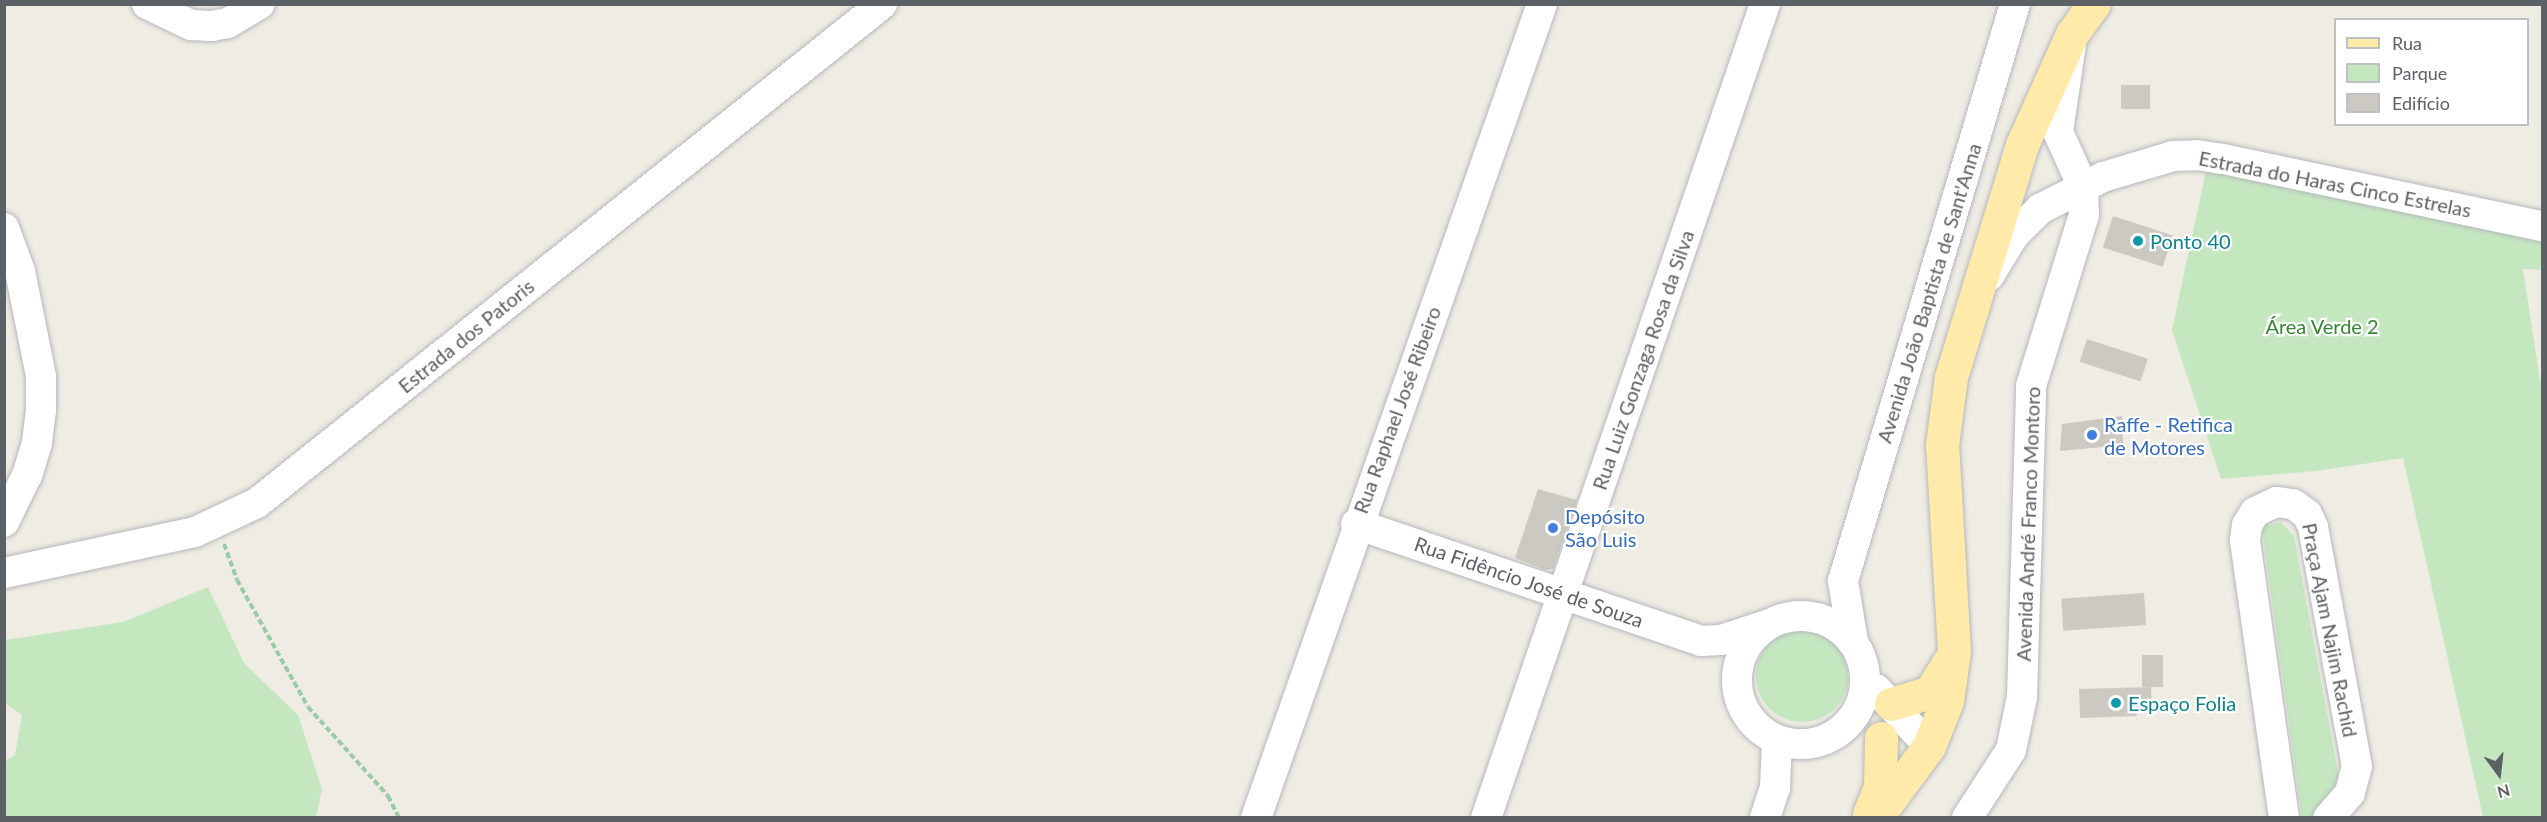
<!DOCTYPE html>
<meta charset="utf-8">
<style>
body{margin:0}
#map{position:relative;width:2547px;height:822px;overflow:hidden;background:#efece4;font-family:Lato,sans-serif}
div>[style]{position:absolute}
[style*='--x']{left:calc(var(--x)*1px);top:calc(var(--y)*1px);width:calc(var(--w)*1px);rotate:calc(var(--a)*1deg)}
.green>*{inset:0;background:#c4e7c0}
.round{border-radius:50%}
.building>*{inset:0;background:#ccc9c3;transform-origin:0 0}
.path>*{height:4px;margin-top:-2px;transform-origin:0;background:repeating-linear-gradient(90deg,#9acba4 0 6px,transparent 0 9px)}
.roads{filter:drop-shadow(0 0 2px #b5b8bb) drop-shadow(0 0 2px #b5b8bb)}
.minor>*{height:30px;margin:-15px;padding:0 15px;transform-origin:15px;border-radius:15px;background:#fff}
.minor>.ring{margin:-15px;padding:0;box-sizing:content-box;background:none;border:30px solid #fff;border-radius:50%}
.major>*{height:33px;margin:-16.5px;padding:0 16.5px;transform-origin:16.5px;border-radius:16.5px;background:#ffeaa9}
.dots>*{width:16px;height:16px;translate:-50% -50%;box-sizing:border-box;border:3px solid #fff;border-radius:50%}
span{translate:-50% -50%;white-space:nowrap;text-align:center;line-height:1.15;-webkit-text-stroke:4.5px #fff;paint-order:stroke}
.street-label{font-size:20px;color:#5c6165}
.culture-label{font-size:20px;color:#0d838f}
.left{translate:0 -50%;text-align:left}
.park-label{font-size:20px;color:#368533}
.shop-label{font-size:20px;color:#366cbe}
.frame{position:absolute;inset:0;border:6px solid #5c6165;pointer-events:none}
.legend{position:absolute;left:2334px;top:18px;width:195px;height:108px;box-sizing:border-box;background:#fff;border:2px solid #bec0c1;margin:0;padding:8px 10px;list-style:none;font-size:18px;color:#5c6165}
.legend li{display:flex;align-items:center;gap:12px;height:30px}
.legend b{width:30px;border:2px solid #bec0c1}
.north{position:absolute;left:2469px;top:744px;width:60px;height:60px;-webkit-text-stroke:4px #fff;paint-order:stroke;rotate:165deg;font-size:16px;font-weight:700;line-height:24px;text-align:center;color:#5c6165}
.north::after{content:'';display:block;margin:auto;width:21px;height:27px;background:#5c6165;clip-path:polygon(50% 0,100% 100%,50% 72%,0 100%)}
</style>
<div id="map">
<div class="green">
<i style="clip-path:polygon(2209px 157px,2542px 226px,2542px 270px,2523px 269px,2542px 393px,2542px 817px,2483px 817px,2403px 458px,2316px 471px,2221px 479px,2172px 330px)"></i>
<i style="clip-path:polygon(2281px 522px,2294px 536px,2340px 783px,2311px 817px,2302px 817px,2262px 527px)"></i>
<i style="clip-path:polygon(208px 587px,244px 663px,298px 715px,322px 789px,316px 817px,5px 817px,5px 761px,15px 755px,22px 715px,5px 703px,5px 640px,123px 622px)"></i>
<i class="round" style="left:1756px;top:630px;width:92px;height:92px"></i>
</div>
<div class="building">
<i style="left:2121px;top:85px;width:29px;height:24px"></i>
<i style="left:2113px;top:216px;width:63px;height:33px;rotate:18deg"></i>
<i style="left:2087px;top:339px;width:64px;height:24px;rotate:18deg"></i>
<i style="clip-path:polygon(2122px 416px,2123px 445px,2060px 451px,2062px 424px)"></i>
<i style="clip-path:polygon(1538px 489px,1577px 500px,1553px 569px,1546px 570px,1515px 558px)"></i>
<i style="left:2144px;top:593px;width:32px;height:83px;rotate:86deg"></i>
<i style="left:2142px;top:655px;width:21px;height:32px"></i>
<i style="clip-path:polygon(2151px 687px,2152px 710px,2136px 711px,2137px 716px,2080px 718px,2079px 689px)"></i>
</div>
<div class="path">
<i style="--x:224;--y:544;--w:38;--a:70"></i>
<i style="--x:237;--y:580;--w:145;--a:60.8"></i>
<i style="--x:308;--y:707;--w:120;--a:48"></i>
<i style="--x:388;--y:796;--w:25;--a:63"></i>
</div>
<div class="roads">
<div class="minor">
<i style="--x:147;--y:4;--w:49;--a:25.5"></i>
<i style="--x:191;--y:25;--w:21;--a:3"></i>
<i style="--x:212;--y:26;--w:16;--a:-11"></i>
<i style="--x:228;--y:23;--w:37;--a:-31"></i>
<i style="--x:4;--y:228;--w:46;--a:69.6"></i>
<i style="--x:20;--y:271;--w:107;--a:78.7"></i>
<i style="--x:41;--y:376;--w:34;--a:90"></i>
<i style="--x:41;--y:410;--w:33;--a:97"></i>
<i style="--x:37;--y:443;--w:34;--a:107"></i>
<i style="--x:27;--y:475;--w:52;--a:116.1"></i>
<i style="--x:1989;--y:276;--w:48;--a:-58.6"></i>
<i style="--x:2014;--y:235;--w:37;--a:-45"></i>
<i style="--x:2040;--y:209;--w:71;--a:-26.9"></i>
<i style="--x:2103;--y:177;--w:73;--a:-16.7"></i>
<i style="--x:2173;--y:156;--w:24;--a:-2"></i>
<i style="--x:2197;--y:155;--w:26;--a:9"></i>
<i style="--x:2223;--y:159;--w:326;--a:11.9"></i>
<i style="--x:1356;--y:524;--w:364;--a:18.7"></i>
<i style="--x:1701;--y:641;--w:20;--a:-3"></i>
<i style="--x:1721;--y:640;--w:48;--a:-18.1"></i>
<i style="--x:4;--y:573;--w:195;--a:-12.1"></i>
<i style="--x:195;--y:532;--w:68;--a:-25.1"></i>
<i style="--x:257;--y:503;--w:800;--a:-38.6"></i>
<i class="ring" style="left:1737px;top:616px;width:98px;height:98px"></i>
<i style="--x:1853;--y:642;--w:62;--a:-99.3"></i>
<i style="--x:1843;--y:581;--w:602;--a:-73.4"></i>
<i style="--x:1876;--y:689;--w:78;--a:47.1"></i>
<i style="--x:1256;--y:818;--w:863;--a:-70.64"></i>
<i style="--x:1486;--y:818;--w:860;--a:-71.08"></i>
<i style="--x:1765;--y:818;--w:32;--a:-72"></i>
<i style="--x:1775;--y:788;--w:48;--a:-87.6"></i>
<i style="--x:1967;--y:818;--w:81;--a:-57.1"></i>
<i style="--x:2011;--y:750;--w:54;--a:-78.3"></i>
<i style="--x:2022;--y:697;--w:311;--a:-88.3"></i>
<i style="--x:2031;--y:386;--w:179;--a:-72.8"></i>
<i style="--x:2084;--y:215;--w:28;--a:-92"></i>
<i style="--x:2083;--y:187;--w:60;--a:-114.4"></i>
<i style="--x:2058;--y:132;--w:89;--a:-81.6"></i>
<i style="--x:2284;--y:818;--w:280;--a:-98"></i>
<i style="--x:2245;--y:541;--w:16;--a:-83"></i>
<i style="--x:2247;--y:525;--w:15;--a:-58"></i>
<i style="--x:2255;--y:512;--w:23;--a:-25"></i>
<i style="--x:2276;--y:502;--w:17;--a:7"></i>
<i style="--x:2293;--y:504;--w:17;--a:36"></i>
<i style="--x:2307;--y:514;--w:14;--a:65"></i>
<i style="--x:2313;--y:527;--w:243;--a:79.6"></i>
<i style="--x:2357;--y:766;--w:28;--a:105"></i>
<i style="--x:2350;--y:793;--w:33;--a:131"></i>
</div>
<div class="major">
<i style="--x:1891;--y:704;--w:41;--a:-17.1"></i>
<i style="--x:1930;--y:692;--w:36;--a:-58"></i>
<i style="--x:1869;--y:814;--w:29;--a:-68"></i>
<i style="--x:1880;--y:787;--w:49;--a:-88.8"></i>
<i style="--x:1876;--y:818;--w:89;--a:-53.6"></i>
<i style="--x:1929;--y:746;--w:48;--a:-68.2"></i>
<i style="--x:1947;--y:701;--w:50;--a:-82"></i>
<i style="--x:1954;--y:651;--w:206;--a:-93.3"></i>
<i style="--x:1942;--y:445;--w:69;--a:-82.5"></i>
<i style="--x:1951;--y:377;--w:243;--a:-73"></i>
<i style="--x:2022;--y:145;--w:122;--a:-65.8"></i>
<i style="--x:2072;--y:34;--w:37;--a:-54"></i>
</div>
</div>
<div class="dots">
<i style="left:2138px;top:241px;background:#0f9aa8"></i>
<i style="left:2092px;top:435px;background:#3f7fe0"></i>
<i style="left:1553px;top:528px;background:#3f7fe0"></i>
<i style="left:2116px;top:703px;background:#0f9aa8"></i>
</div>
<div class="street-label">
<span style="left:2335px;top:184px;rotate:11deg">Estrada do Haras Cinco Estrelas</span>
<span style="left:1929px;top:293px;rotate:-73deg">Avenida João Baptista de Sant'Anna</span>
<span style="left:466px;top:336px;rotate:-39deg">Estrada dos Patoris</span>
<span style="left:1643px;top:360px;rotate:-71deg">Rua Luiz Gonzaga Rosa da Silva</span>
<span style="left:1397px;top:410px;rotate:-70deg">Rua Raphael José Ribeiro</span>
<span style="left:2028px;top:524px;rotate:-88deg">Avenida André Franco Montoro</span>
<span style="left:1529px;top:582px;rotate:19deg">Rua Fidêncio José de Souza</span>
<span style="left:2330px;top:630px;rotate:79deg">Praça Ajam Najim Rachid</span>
</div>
<div class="culture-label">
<span class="left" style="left:2150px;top:241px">Ponto 40</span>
<span class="left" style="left:2128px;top:703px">Espaço Folia</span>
</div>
<div class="park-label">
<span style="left:2322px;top:326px">Área Verde 2</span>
</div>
<div class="shop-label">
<span class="left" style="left:2104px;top:436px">Raffe - Retifica<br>de Motores</span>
<span class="left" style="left:1565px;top:528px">Depósito<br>São Luis</span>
</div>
<div class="frame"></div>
<ul class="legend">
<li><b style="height:8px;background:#ffeaa9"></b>Rua</li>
<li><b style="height:16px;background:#c4e7c0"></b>Parque</li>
<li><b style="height:16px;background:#ccc9c3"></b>Edifício</li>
</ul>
<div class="north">N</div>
</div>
